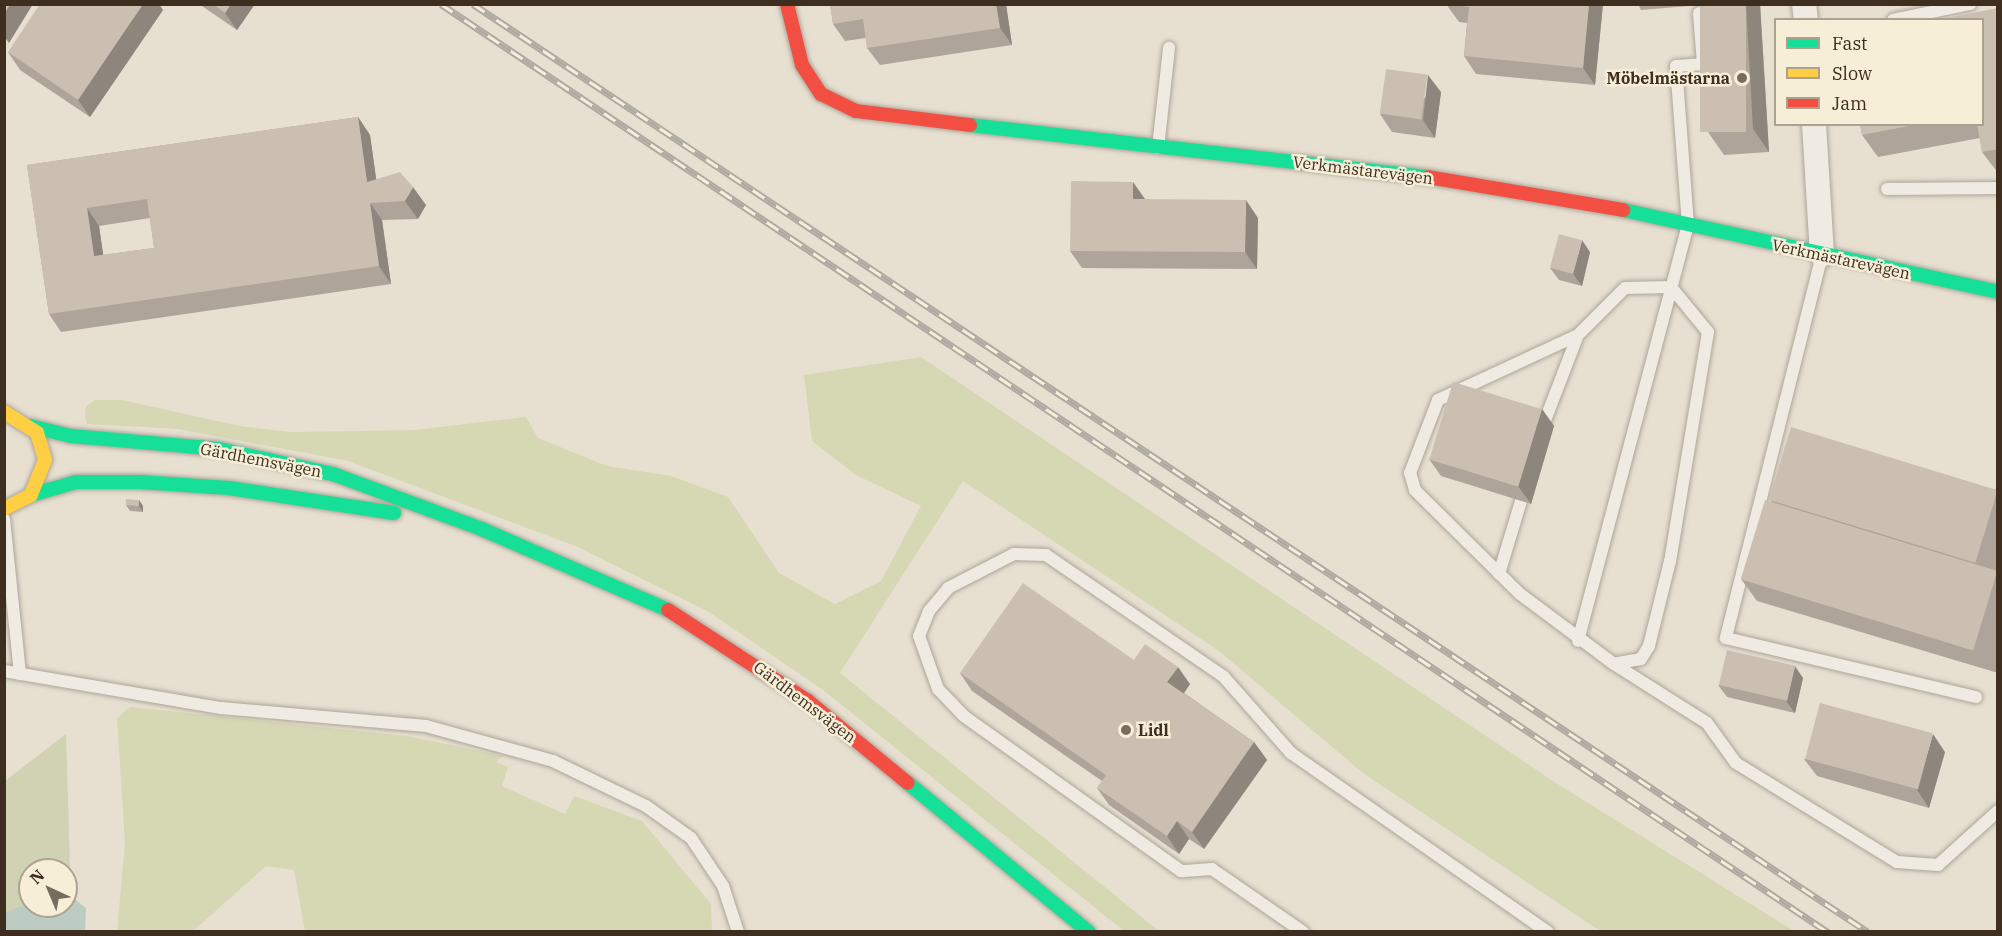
<!DOCTYPE html>
<meta charset="utf-8">
<style>
body{margin:0}
#map{position:relative;width:2002px;height:936px;overflow:hidden;background:#e7e0d1;font-family:"IBM Plex Serif",serif}
div>[style]{position:absolute}
[style*='--x']{left:calc(var(--x)*1px);top:calc(var(--y)*1px);width:calc(var(--w)*1px);rotate:calc(var(--a)*1deg)}
.green>*{inset:0;background:#d6d7b3}
.cemetery>*{inset:0;background:#d1d1b3}
.water>*{inset:0;background:#bcccc2}
.roads{filter:drop-shadow(0 0 2px #ada599) drop-shadow(0 0 2px #ada599)}
.lane>*{height:12px;margin:-6px;padding:0 6px;transform-origin:6px;border-radius:6px;background:#efebe3}
.street>*{height:24px;margin:-12px;padding:0 12px;transform-origin:12px;border-radius:12px;background:#efebe3}
.fast>*{height:14px;margin:-7px;padding:0 7px;transform-origin:7px;border-radius:7px;background:#16e098}
.slow>*{height:14px;margin:-7px;padding:0 7px;transform-origin:7px;border-radius:7px;background:#ffcf43}
.jam>*{height:14px;margin:-7px;padding:0 7px;transform-origin:7px;border-radius:7px;background:#f24e42}
.rail>*{height:7px;margin-top:-3.5px;transform-origin:0;background:repeating-linear-gradient(90deg,#f7eed8 0 14px,#afaaa2 0 28px);box-sizing:border-box;border-block:2px solid #afaaa2}
.wall>*{inset:0;background:#afa499}
.shaded-wall>*{inset:0;background:#8e867d}
.building>*{inset:0;background:#cbbfb2;transform-origin:0 0}
.dots>*{width:16px;height:16px;translate:-50% -50%;box-sizing:border-box;border:3px solid #f7eed8;border-radius:50%}
span{translate:-50% -50%;white-space:nowrap;text-align:center;line-height:1.15;-webkit-text-stroke:5px #f7eed8;paint-order:stroke}
.poi-label{font-size:16px;color:#3d2e20;font-weight:700}
.right{translate:-100% -50%;text-align:right}
.left{translate:0 -50%;text-align:left}
.street-label{font-size:16px;color:#3d2e20}
.frame{position:absolute;inset:0;border:6px solid #3d2e20;pointer-events:none}
.legend{position:absolute;left:1774px;top:18px;width:210px;height:108px;box-sizing:border-box;background:#f7eed8;border:2px solid #ada18e;margin:0;padding:8px 10px;list-style:none;font-size:18px;color:#3d2e20}
.legend li{display:flex;align-items:center;gap:12px;height:30px}
.legend b{width:30px;border:2px solid #ada18e}
.north{position:absolute;left:18px;top:858px;width:60px;height:60px;box-sizing:border-box;background:#f7eed8;border:2px solid #ada18e;border-radius:50%;rotate:316deg;font-size:16px;font-weight:700;line-height:24px;text-align:center;color:#3d2e20}
.north::after{content:'';display:block;margin:auto;width:21px;height:27px;background:#786c5e;clip-path:polygon(50% 0,100% 100%,50% 72%,0 100%)}
</style>
<div id="map">
<div class="green">
<i style="clip-path:polygon(921px 357px,1556px 783px,1794px 931px,1600px 931px,1364px 774px,1219px 651px,963px 481px,840px 673px,1159px 931px,1124px 931px,823px 690px,709px 612px,578px 547px,348px 461px,178px 429px,87px 424px,85px 418px,86px 406px,95px 400px,122px 400px,240px 426px,290px 432px,414px 430px,526px 417px,538px 438px,607px 466px,671px 476px,728px 497px,779px 573px,835px 604px,881px 581px,921px 506px,856px 475px,812px 441px,804px 375px)"></i>
<i style="clip-path:polygon(130px 707px,407px 736px,503px 756px,496px 762px,508px 767px,502px 786px,565px 814px,574px 796px,642px 821px,711px 904px,712px 931px,305px 931px,294px 870px,266px 866px,193px 931px,117px 931px,125px 843px,117px 718px)"></i>
</div>
<div class="cemetery">
<i style="clip-path:polygon(evenodd,66px 734px,72px 931px,5px 932px,5px 781px,66px 734px,30px 870px,66px 870px,66px 906px,30px 906px,30px 870px)"></i>
</div>
<div class="water">
<i style="clip-path:polygon(66px 892px,86px 908px,85px 931px,5px 931px,5px 913px,30px 902px,66px 906px)"></i>
</div>
<div class="roads">
<div class="lane">
<i style="--x:1893;--y:20;--w:79;--a:-11.7"></i>
<i style="--x:1158;--y:148;--w:101;--a:-83.7"></i>
<i style="--x:1887;--y:189;--w:111;--a:-0.5"></i>
<i style="--x:1822;--y:255;--w:395;--a:104.1"></i>
<i style="--x:1726;--y:638;--w:257;--a:13.3"></i>
<i style="--x:1671;--y:287;--w:58;--a:50.6"></i>
<i style="--x:1708;--y:332;--w:232;--a:99.4"></i>
<i style="--x:1670;--y:561;--w:88;--a:103.9"></i>
<i style="--x:1649;--y:646;--w:15;--a:122"></i>
<i style="--x:1641;--y:659;--w:27;--a:170"></i>
<i style="--x:1614;--y:664;--w:117;--a:-143.3"></i>
<i style="--x:1520;--y:594;--w:148;--a:-135.3"></i>
<i style="--x:1415;--y:490;--w:18;--a:-106"></i>
<i style="--x:1410;--y:473;--w:78;--a:-69"></i>
<i style="--x:1438;--y:400;--w:154;--a:-24.9"></i>
<i style="--x:1578;--y:335;--w:66;--a:-45"></i>
<i style="--x:1625;--y:288;--w:46;--a:-1.2"></i>
<i style="--x:1544;--y:423;--w:94;--a:-68.9"></i>
<i style="--x:4;--y:519;--w:156;--a:84.1"></i>
<i style="--x:1499;--y:574;--w:76;--a:-73.2"></i>
<i style="--x:1578;--y:641;--w:430;--a:-75.2"></i>
<i style="--x:1688;--y:225;--w:159;--a:-94.3"></i>
<i style="--x:1676;--y:66;--w:27;--a:-4"></i>
<i style="--x:1703;--y:64;--w:51;--a:-94.5"></i>
<i style="--x:1614;--y:664;--w:110;--a:32.4"></i>
<i style="--x:1707;--y:723;--w:49;--a:54.1"></i>
<i style="--x:1736;--y:763;--w:189;--a:31.6"></i>
<i style="--x:1897;--y:862;--w:41;--a:4.2"></i>
<i style="--x:1938;--y:865;--w:81;--a:-42"></i>
<i style="--x:4;--y:671;--w:220;--a:9.7"></i>
<i style="--x:221;--y:708;--w:206;--a:5"></i>
<i style="--x:426;--y:726;--w:132;--a:15.4"></i>
<i style="--x:553;--y:761;--w:103;--a:25.8"></i>
<i style="--x:646;--y:806;--w:55;--a:35.4"></i>
<i style="--x:691;--y:838;--w:58;--a:56.3"></i>
<i style="--x:723;--y:886;--w:48;--a:71.9"></i>
<i style="--x:1303;--y:932;--w:111;--a:-145.3"></i>
<i style="--x:1212;--y:869;--w:31;--a:176"></i>
<i style="--x:1181;--y:871;--w:267;--a:-144.5"></i>
<i style="--x:964;--y:716;--w:37;--a:-134"></i>
<i style="--x:938;--y:689;--w:56;--a:-109.7"></i>
<i style="--x:919;--y:636;--w:27;--a:-68"></i>
<i style="--x:929;--y:611;--w:30;--a:-50"></i>
<i style="--x:948;--y:588;--w:74;--a:-27.3"></i>
<i style="--x:1014;--y:554;--w:32;--a:2"></i>
<i style="--x:1046;--y:555;--w:214;--a:34.4"></i>
<i style="--x:1223;--y:676;--w:103;--a:48.6"></i>
<i style="--x:1291;--y:753;--w:313;--a:34.9"></i>
</div>
<div class="street">
<i style="--x:1804;--y:4;--w:16;--a:83"></i>
<i style="--x:1814;--y:124;--w:131;--a:86.5"></i>
</div>
<div class="fast">
<i style="--x:970;--y:125;--w:461;--a:6.5"></i>
<i style="--x:1623;--y:210;--w:384;--a:12.3"></i>
<i style="--x:30;--y:426;--w:42;--a:13.7"></i>
<i style="--x:71;--y:436;--w:149;--a:5"></i>
<i style="--x:219;--y:449;--w:117;--a:12.4"></i>
<i style="--x:333;--y:474;--w:161;--a:20.3"></i>
<i style="--x:484;--y:530;--w:201;--a:23.5"></i>
<i style="--x:31;--y:495;--w:47;--a:-16.1"></i>
<i style="--x:76;--y:482;--w:64;--a:0"></i>
<i style="--x:140;--y:482;--w:89;--a:3.9"></i>
<i style="--x:229;--y:488;--w:167;--a:8.6"></i>
<i style="--x:908;--y:783;--w:234;--a:39.5"></i>
</div>
<div class="slow">
<i style="--x:4;--y:412;--w:39;--a:32"></i>
<i style="--x:37;--y:433;--w:28;--a:73"></i>
<i style="--x:45;--y:460;--w:38;--a:112"></i>
<i style="--x:31;--y:495;--w:30;--a:153"></i>
</div>
<div class="jam">
<i style="--x:787;--y:4;--w:63;--a:76.2"></i>
<i style="--x:802;--y:65;--w:35;--a:57"></i>
<i style="--x:821;--y:94;--w:39;--a:26"></i>
<i style="--x:856;--y:111;--w:115;--a:7"></i>
<i style="--x:1428;--y:177;--w:198;--a:9.6"></i>
<i style="--x:668;--y:610;--w:167;--a:33"></i>
<i style="--x:808;--y:701;--w:129;--a:39.4"></i>
</div>
</div>
<div class="rail">
<i style="--x:441;--y:4;--w:1669;--a:33.79"></i>
<i style="--x:473;--y:4;--w:1675;--a:33.63"></i>
</div>
<div class="wall">
<i style="clip-path:polygon(199px 4px,255px 4px,237px 30px)"></i>
<i style="clip-path:polygon(830px 4px,1006px 4px,1012px 45px,880px 65px,867px 48px,866px 38px,845px 41px,833px 24px)"></i>
<i style="clip-path:polygon(1446px 4px,1603px 4px,1595px 85px,1476px 74px,1464px 56px,1467px 23px,1459px 22px)"></i>
<i style="clip-path:polygon(1638px 4px,1689px 4px,1689px 6px,1641px 10px)"></i>
<i style="clip-path:polygon(1700px 4px,1760px 4px,1769px 152px,1724px 155px,1708px 132px)"></i>
<i style="clip-path:polygon(1998px 8px,1998px 173px,1982px 152px,1980px 138px,1878px 157px,1862px 135px,1860px 124px,1983px 124px)"></i>
<i style="clip-path:polygon(163px 10px,90px 117px,20px 70px,8px 52px)"></i>
<i style="clip-path:polygon(1441px 92px,1435px 138px,1392px 132px,1380px 114px)"></i>
<i style="clip-path:polygon(evenodd,358px 117px,370px 135px,376px 179px,426px 205px,418px 219px,382px 220px,391px 284px,61px 332px,49px 314px,27px 165px,358px 117px,150px 218px,154px 248px,103px 255px,99px 226px,150px 218px)"></i>
<i style="clip-path:polygon(1145px 199px,1258px 218px,1257px 269px,1082px 268px,1070px 251px)"></i>
<i style="clip-path:polygon(1590px 252px,1582px 286px,1559px 280px,1550px 268px)"></i>
<i style="clip-path:polygon(1542px 409px,1554px 426px,1531px 504px,1441px 476px,1429px 459px)"></i>
<i style="clip-path:polygon(1998px 489px,1998px 673px,1757px 601px,1741px 579px,1772px 502px,1770px 500px)"></i>
<i style="clip-path:polygon(139px 500px,143px 506px,143px 512px,130px 511px,126px 505px)"></i>
<i style="clip-path:polygon(1134px 660px,1190px 684px,1184px 693px,1254px 742px,1267px 760px,1204px 849px,1189px 839px,1179px 854px,1109px 805px,1097px 788px,1102px 781px,972px 691px,960px 673px)"></i>
<i style="clip-path:polygon(1803px 678px,1795px 713px,1727px 697px,1718px 685px)"></i>
<i style="clip-path:polygon(1945px 752px,1929px 808px,1817px 776px,1804px 759px)"></i>
</div>
<div class="shaded-wall">
<i style="clip-path:polygon(10px 4px,33px 4px,9px 43px,4px 36px,4px 14px)"></i>
<i style="clip-path:polygon(143px 4px,159px 4px,163px 10px,90px 117px,78px 100px)"></i>
<i style="clip-path:polygon(231px 4px,255px 4px,237px 30px,225px 13px)"></i>
<i style="clip-path:polygon(996px 4px,1006px 4px,1012px 45px,1000px 28px)"></i>
<i style="clip-path:polygon(1589px 4px,1603px 4px,1595px 85px,1583px 68px)"></i>
<i style="clip-path:polygon(1746px 4px,1760px 4px,1769px 152px,1753px 129px)"></i>
<i style="clip-path:polygon(1428px 75px,1441px 92px,1435px 138px,1423px 120px)"></i>
<i style="clip-path:polygon(358px 117px,370px 135px,379px 199px,367px 182px)"></i>
<i style="clip-path:polygon(1133px 182px,1145px 199px,1133px 199px)"></i>
<i style="clip-path:polygon(413px 187px,426px 205px,418px 219px,405px 201px)"></i>
<i style="clip-path:polygon(1246px 200px,1258px 218px,1257px 269px,1245px 252px)"></i>
<i style="clip-path:polygon(370px 203px,382px 220px,391px 284px,379px 266px)"></i>
<i style="clip-path:polygon(87px 208px,99px 226px,106px 274px,94px 256px)"></i>
<i style="clip-path:polygon(1582px 240px,1590px 252px,1582px 286px,1573px 274px)"></i>
<i style="clip-path:polygon(1542px 409px,1554px 426px,1531px 504px,1518px 486px)"></i>
<i style="clip-path:polygon(139px 500px,143px 506px,143px 512px,139px 506px)"></i>
<i style="clip-path:polygon(1795px 666px,1803px 678px,1795px 713px,1786px 701px)"></i>
<i style="clip-path:polygon(1178px 667px,1190px 684px,1180px 699px,1167px 682px)"></i>
<i style="clip-path:polygon(1933px 734px,1945px 752px,1929px 808px,1917px 790px)"></i>
<i style="clip-path:polygon(1254px 742px,1267px 760px,1204px 849px,1192px 832px)"></i>
<i style="clip-path:polygon(1177px 821px,1189px 839px,1179px 854px,1167px 836px)"></i>
</div>
<div class="building">
<i style="clip-path:polygon(4px 4px,10px 4px,4px 14px)"></i>
<i style="clip-path:polygon(40px 4px,143px 4px,78px 100px,8px 52px)"></i>
<i style="clip-path:polygon(213px 4px,231px 4px,225px 13px)"></i>
<i style="clip-path:polygon(830px 4px,996px 4px,1000px 28px,867px 48px,863px 19px,833px 24px)"></i>
<i style="clip-path:polygon(1447px 4px,1589px 4px,1583px 68px,1464px 56px,1469px 7px)"></i>
<i style="left:1700px;top:4px;width:46px;height:128px"></i>
<i style="clip-path:polygon(1998px 8px,1998px 149px,1982px 152px,1977px 124px,1983px 124px,1983px 20px,1935px 20px)"></i>
<i style="left:1386px;top:69px;width:42px;height:45px;rotate:8deg"></i>
<i style="clip-path:polygon(evenodd,358px 117px,367px 182px,400px 172px,413px 187px,405px 201px,370px 203px,379px 266px,49px 314px,27px 165px,358px 117px,147px 199px,154px 248px,94px 256px,87px 208px,147px 199px)"></i>
<i style="clip-path:polygon(1860px 124px,1919px 124px,1862px 135px)"></i>
<i style="clip-path:polygon(1071px 181px,1133px 182px,1133px 199px,1246px 200px,1245px 252px,1070px 251px)"></i>
<i style="left:1559px;top:234px;width:24px;height:35px;rotate:15deg"></i>
<i style="left:1453px;top:382px;width:93px;height:81px;rotate:17deg"></i>
<i style="left:1791px;top:427px;width:216px;height:76px;rotate:17deg"></i>
<i style="left:126px;top:499px;width:13px;height:6px;rotate:4deg"></i>
<i style="left:1765px;top:500px;width:243px;height:83px;rotate:17deg"></i>
<i style="clip-path:polygon(1023px 583px,1134px 660px,1145px 644px,1178px 667px,1167px 682px,1254px 742px,1192px 832px,1177px 821px,1167px 836px,1097px 788px,1106px 775px,960px 673px)"></i>
<i style="left:1727px;top:650px;width:70px;height:36px;rotate:13deg"></i>
<i style="left:1820px;top:703px;width:117px;height:58px;rotate:15deg"></i>
</div>
<div class="dots">
<i style="left:1742px;top:78px;background:#786c5e"></i>
<i style="left:1126px;top:730px;background:#786c5e"></i>
</div>
<div class="poi-label">
<span class="right" style="left:1730px;top:78px">Möbelmästarna</span>
<span class="left" style="left:1138px;top:730px">Lidl</span>
</div>
<div class="street-label">
<span style="left:1363px;top:170px;rotate:7deg">Verkmästarevägen</span>
<span style="left:1841px;top:259px;rotate:12deg">Verkmästarevägen</span>
<span style="left:261px;top:460px;rotate:11deg">Gärdhemsvägen</span>
<span style="left:805px;top:702px;rotate:37deg">Gärdhemsvägen</span>
</div>
<div class="frame"></div>
<ul class="legend">
<li><b style="height:8px;background:#16e098"></b>Fast</li>
<li><b style="height:8px;background:#ffcf43"></b>Slow</li>
<li><b style="height:8px;background:#f24e42"></b>Jam</li>
</ul>
<div class="north">N</div>
</div>
